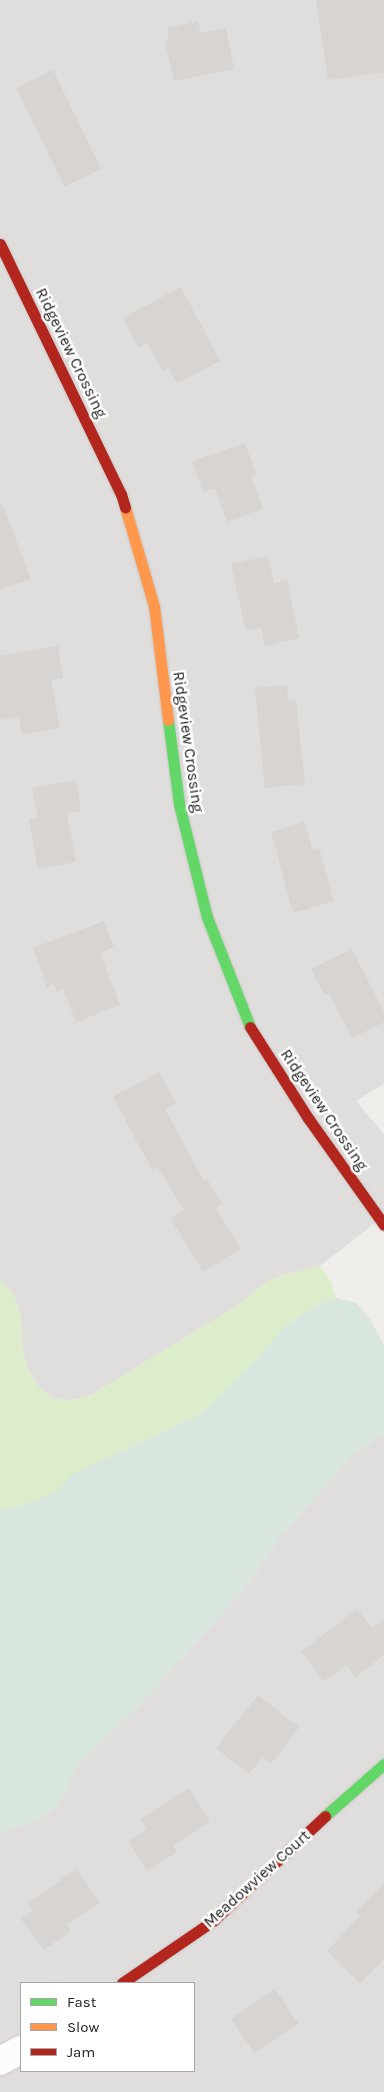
<!DOCTYPE html>
<style>
body{margin:0}
#map{position:relative;width:384px;height:2092px;overflow:hidden;background:#f0eeeb;font-family:Karla,sans-serif}
div>[style]{position:absolute}
[style*='--x']{left:calc(var(--x)*1px);top:calc(var(--y)*1px);width:calc(var(--w)*1px);rotate:calc(var(--a)*1deg)}
.residential>*{inset:0;background:#dfdedc}
.grass>*{inset:0;background:#ddeccb}
.wetland>*{inset:0;background:#d9e6de}
.building>*{inset:0;background:#d7d4d2;transform-origin:0 0}
.roads{filter:drop-shadow(0 0 1px #c9c8c7) drop-shadow(0 0 1px #c9c8c7)}
.street>*{height:28px;margin:-14px;padding:0 14px;transform-origin:14px;border-radius:14px;background:#fdfcfc}
.fast>*{height:11px;margin:-5.5px;padding:0 5.5px;transform-origin:5.5px;border-radius:5.5px;background:#63d668}
.slow>*{height:11px;margin:-5.5px;padding:0 5.5px;transform-origin:5.5px;border-radius:5.5px;background:#ff974d}
.jam>*{height:11px;margin:-5.5px;padding:0 5.5px;transform-origin:5.5px;border-radius:5.5px;background:#b3261e}
span{translate:-50% -50%;white-space:nowrap;text-align:center;line-height:1.15;-webkit-text-stroke:5px #fff;paint-order:stroke}
.street-label{font-size:16px;color:#222}
.legend{position:absolute;left:20px;top:1982px;width:175px;height:90px;box-sizing:border-box;background:#fff;border:1px solid #a7a7a7;margin:0;padding:6px 9px;list-style:none;font-size:15px;color:#222}
.legend li{display:flex;align-items:center;gap:10px;height:25px}
.legend b{width:25px;border:1px solid #a7a7a7}
</style>
<div id="map">
<div class="residential">
<i style="clip-path:polygon(0 0,384px 0,384px 1084px,356px 1101px,384px 1134px,384px 1216px,320px 1266px,283px 1275px,265px 1283px,235px 1307px,91px 1395px,72px 1400px,53px 1399px,38px 1386px,28px 1369px,23px 1352px,20px 1312px,13px 1294px,0 1279px)"></i>
<i style="clip-path:polygon(evenodd,384px 1433px,384px 2092px,0 2092px,0 1833px,38px 1820px,65px 1795px,71px 1777px,81px 1761px,138px 1707px,244px 1590px,278px 1539px,357px 1451px,384px 1433px,21px 1983px,194px 1983px,194px 2071px,21px 2071px,21px 1983px)"></i>
</div>
<div class="grass">
<i style="clip-path:polygon(320px 1266px,331px 1282px,336px 1298px,317px 1305px,284px 1327px,258px 1358px,200px 1415px,87px 1467px,70px 1476px,57px 1492px,20px 1506px,0 1510px,0 1279px,13px 1294px,20px 1312px,23px 1352px,28px 1369px,38px 1386px,53px 1399px,72px 1400px,91px 1395px,235px 1307px,265px 1283px,283px 1275px)"></i>
</div>
<div class="wetland">
<i style="clip-path:polygon(336px 1298px,357px 1303px,370px 1319px,384px 1346px,384px 1433px,357px 1451px,278px 1539px,244px 1590px,138px 1707px,81px 1761px,71px 1777px,65px 1795px,53px 1810px,38px 1820px,0 1833px,0 1510px,20px 1506px,57px 1492px,70px 1476px,87px 1467px,200px 1415px,258px 1358px,284px 1327px,317px 1305px)"></i>
</div>
<div class="building">
<i style="clip-path:polygon(316px 0,384px 0,384px 72px,328px 80px)"></i>
<i style="clip-path:polygon(198px 21px,201px 33px,226px 28px,234px 69px,174px 81px,165px 43px,169px 38px,167px 28px)"></i>
<i style="left:53px;top:70px;width:110px;height:41px;rotate:64deg"></i>
<i style="clip-path:polygon(181px 287px,220px 361px,177px 383px,169px 368px,162px 371px,147px 343px,138px 348px,123px 318px)"></i>
<i style="clip-path:polygon(245px 443px,256px 474px,251px 475px,263px 509px,227px 522px,215px 488px,203px 492px,192px 461px)"></i>
<i style="clip-path:polygon(2px 503px,31px 579px,0 590px,0 504px)"></i>
<i style="clip-path:polygon(268px 556px,274px 583px,287px 580px,299px 638px,265px 646px,261px 627px,246px 631px,231px 564px)"></i>
<i style="clip-path:polygon(58px 646px,63px 678px,51px 680px,60px 728px,22px 735px,19px 717px,0 720px,0 656px)"></i>
<i style="clip-path:polygon(287px 685px,288px 701px,296px 700px,305px 784px,265px 788px,255px 688px)"></i>
<i style="clip-path:polygon(76px 780px,81px 811px,67px 813px,76px 862px,38px 869px,29px 819px,38px 818px,32px 788px)"></i>
<i style="clip-path:polygon(305px 822px,312px 849px,319px 848px,334px 901px,293px 913px,271px 832px)"></i>
<i style="clip-path:polygon(104px 921px,114px 947px,100px 953px,120px 1005px,76px 1022px,63px 989px,57px 992px,54px 984px,47px 987px,33px 948px)"></i>
<i style="clip-path:polygon(352px 949px,384px 1012px,384px 1022px,352px 1038px,329px 993px,324px 995px,311px 969px)"></i>
<i style="clip-path:polygon(159px 1072px,176px 1103px,165px 1109px,204px 1181px,207px 1179px,222px 1204px,216px 1208px,241px 1249px,203px 1272px,170px 1218px,184px 1210px,158px 1167px,152px 1170px,113px 1097px)"></i>
<i style="clip-path:polygon(357px 1609px,372px 1628px,384px 1619px,384px 1655px,356px 1677px,346px 1665px,324px 1681px,301px 1652px)"></i>
<i style="clip-path:polygon(258px 1695px,299px 1727px,271px 1764px,263px 1757px,249px 1774px,216px 1748px)"></i>
<i style="clip-path:polygon(189px 1788px,210px 1822px,173px 1846px,177px 1852px,147px 1871px,129px 1841px,147px 1829px,140px 1819px)"></i>
<i style="clip-path:polygon(76px 1869px,100px 1902px,67px 1925px,71px 1931px,44px 1950px,21px 1919px,33px 1910px,28px 1903px)"></i>
<i style="clip-path:polygon(384px 1884px,384px 1959px,360px 1983px,327px 1951px,360px 1916px,356px 1912px)"></i>
<i style="left:275px;top:1989px;width:42px;height:53px;rotate:56deg"></i>
</div>
<div class="roads">
<div class="street">
<i style="--x:0;--y:2061;--w:24;--a:-28"></i>
</div>
<div class="fast">
<i style="--x:168;--y:720;--w:85;--a:82.5"></i>
<i style="--x:179;--y:804;--w:116;--a:76.1"></i>
<i style="--x:207;--y:917;--w:118;--a:68.6"></i>
<i style="--x:325;--y:1816;--w:79;--a:-41.4"></i>
</div>
<div class="slow">
<i style="--x:125;--y:507;--w:103;--a:73.7"></i>
<i style="--x:154;--y:606;--w:115;--a:83"></i>
</div>
<div class="jam">
<i style="--x:0;--y:244;--w:278;--a:64.2"></i>
<i style="--x:121;--y:494;--w:14;--a:73"></i>
<i style="--x:250;--y:1027;--w:108;--a:57.5"></i>
<i style="--x:308;--y:1118;--w:131;--a:54.6"></i>
<i style="--x:122;--y:1983;--w:112;--a:-34.4"></i>
<i style="--x:214;--y:1920;--w:152;--a:-43.1"></i>
</div>
</div>
<div class="street-label">
<span style="left:71px;top:353px;rotate:64deg">Ridgeview Crossing</span>
<span style="left:188px;top:742px;rotate:82deg">Ridgeview Crossing</span>
<span style="left:324px;top:1110px;rotate:56deg">Ridgeview Crossing</span>
<span style="left:257px;top:1879px;rotate:-42deg">Meadowview Court</span>
</div>
<ul class="legend">
<li><b style="height:6px;background:#63d668"></b>Fast</li>
<li><b style="height:6px;background:#ff974d"></b>Slow</li>
<li><b style="height:6px;background:#b3261e"></b>Jam</li>
</ul>
</div>
